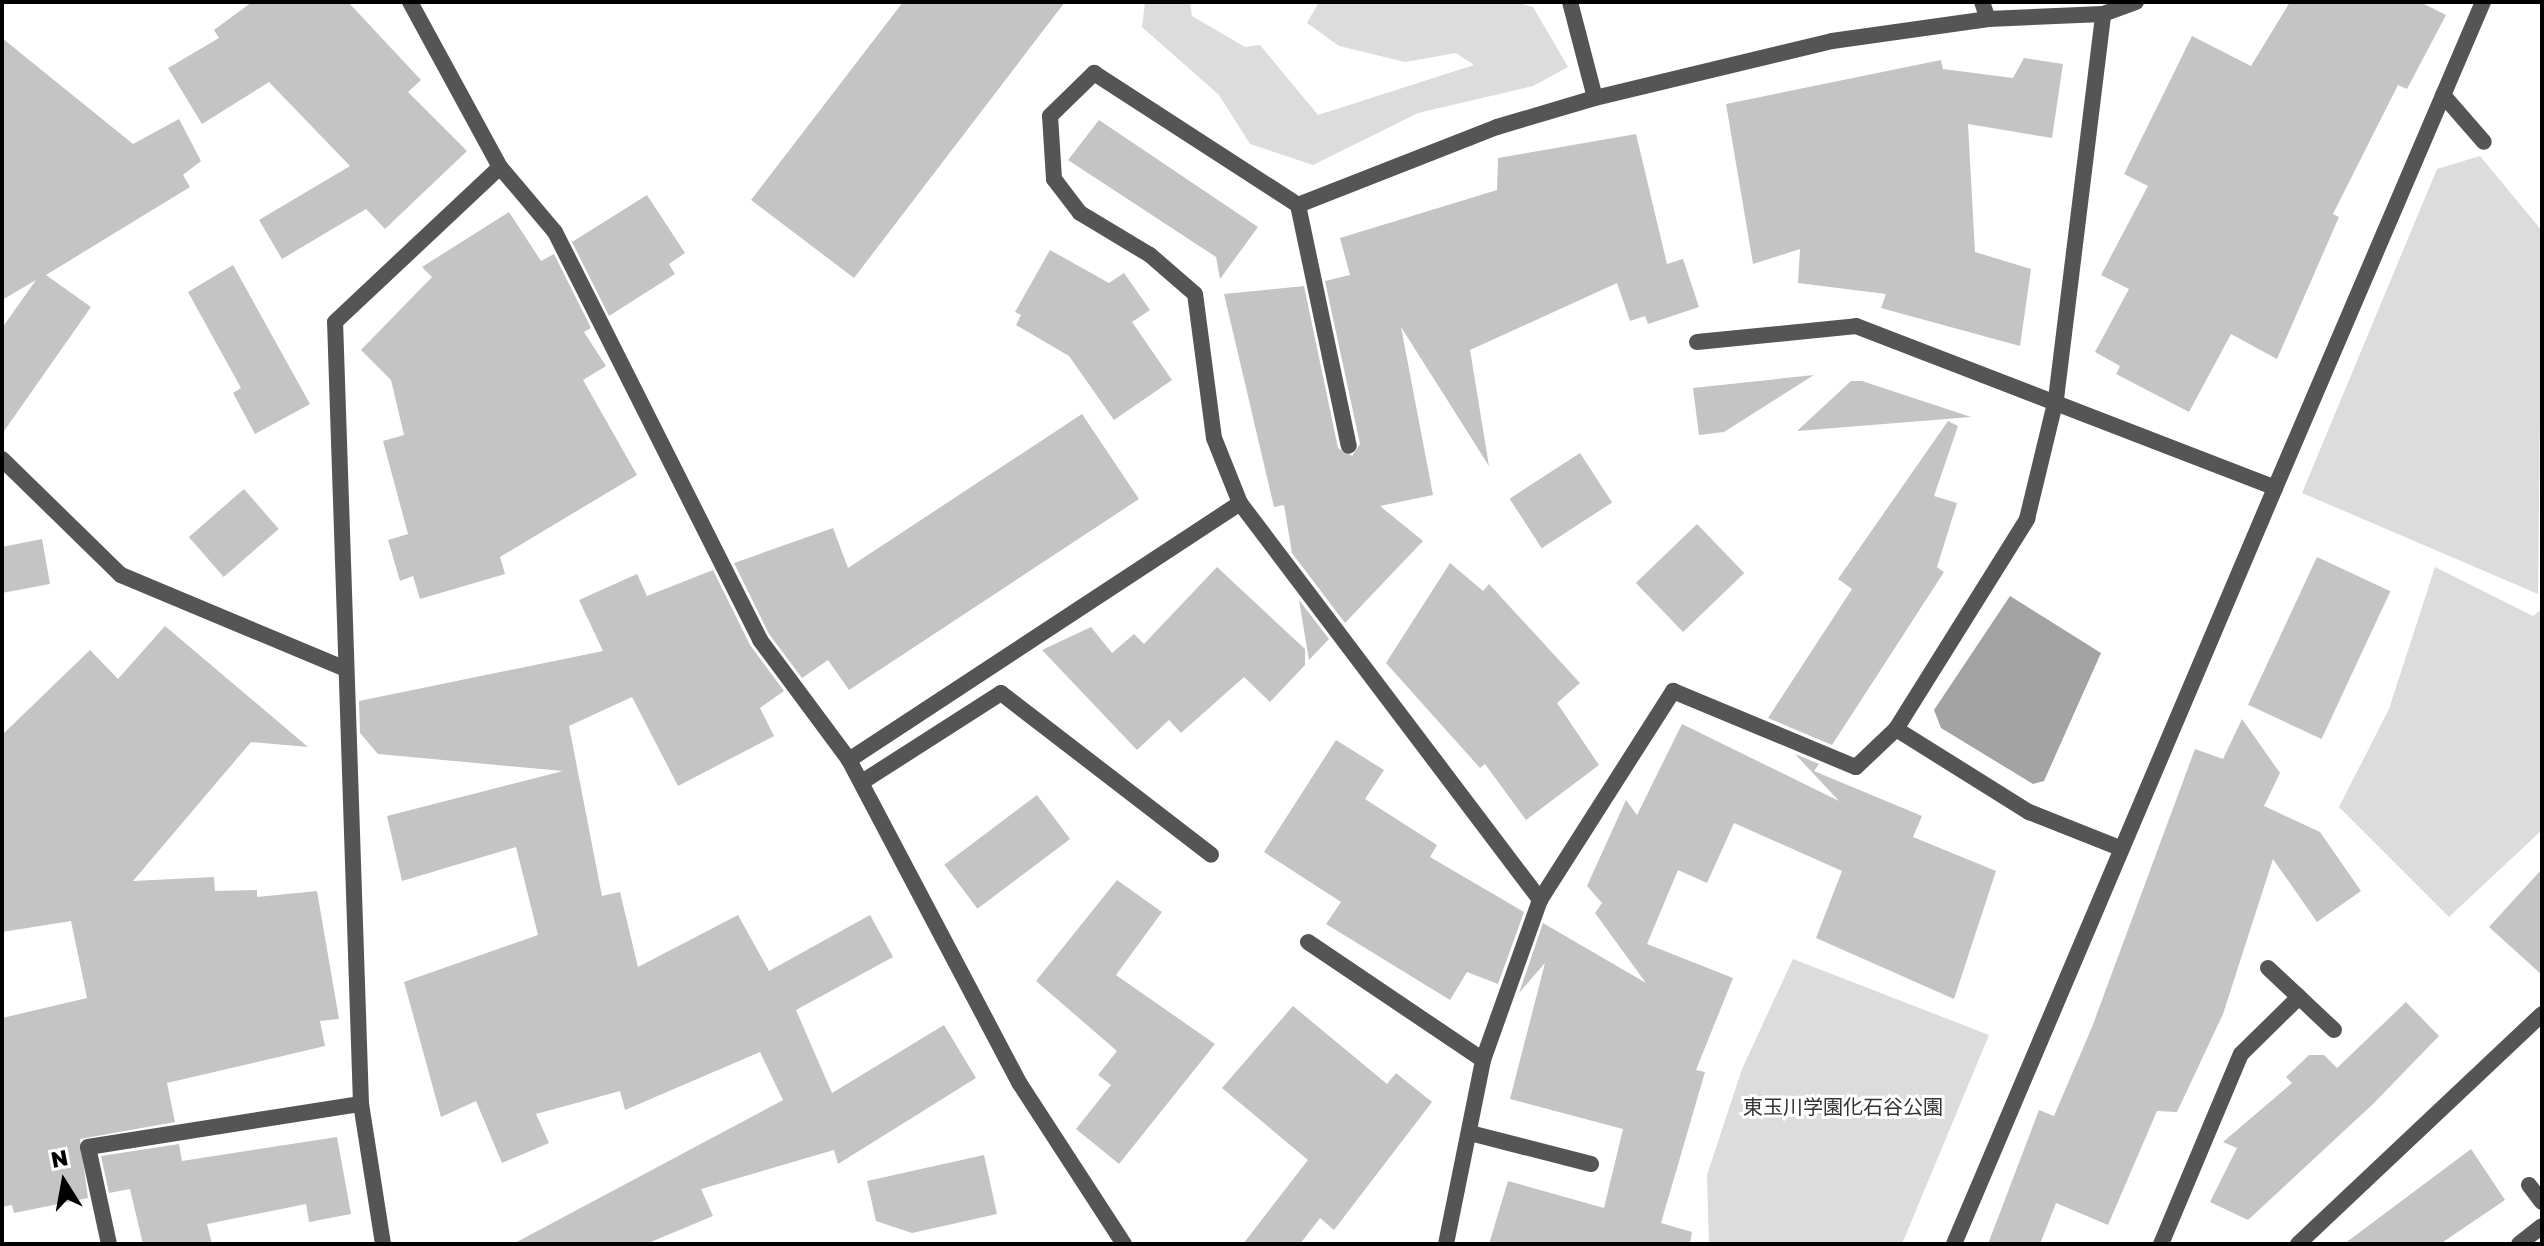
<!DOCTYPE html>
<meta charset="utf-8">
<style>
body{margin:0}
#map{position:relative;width:2544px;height:1246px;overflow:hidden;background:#fff;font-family:"Golos Text","Noto Sans JP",sans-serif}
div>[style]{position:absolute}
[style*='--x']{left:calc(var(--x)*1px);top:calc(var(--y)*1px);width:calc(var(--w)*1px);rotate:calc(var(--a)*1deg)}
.green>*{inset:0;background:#dcdcdc}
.water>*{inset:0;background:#a3a3a3}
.building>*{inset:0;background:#c4c4c4;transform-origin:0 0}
.minor>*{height:16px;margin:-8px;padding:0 8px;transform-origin:8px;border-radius:8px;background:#555}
.tertiary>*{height:16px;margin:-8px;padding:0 8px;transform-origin:8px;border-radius:8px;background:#555}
span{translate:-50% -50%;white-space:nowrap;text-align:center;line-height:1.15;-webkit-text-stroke:6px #fff;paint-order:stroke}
.park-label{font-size:20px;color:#333}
.frame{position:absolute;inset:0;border:4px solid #000;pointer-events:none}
.north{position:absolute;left:24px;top:1142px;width:80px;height:80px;-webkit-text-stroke:6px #fff;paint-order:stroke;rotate:349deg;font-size:22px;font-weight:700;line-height:32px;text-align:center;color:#000}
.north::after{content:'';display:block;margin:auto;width:28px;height:36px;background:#000;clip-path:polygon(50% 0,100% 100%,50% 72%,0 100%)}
</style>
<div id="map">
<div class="green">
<i style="clip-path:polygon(1145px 2px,1190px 2px,1192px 16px,1245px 47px,1260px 45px,1318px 115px,1474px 65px,1456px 53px,1405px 62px,1339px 46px,1307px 23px,1319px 2px,1516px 2px,1533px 7px,1568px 67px,1533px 86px,1418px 113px,1313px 165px,1250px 144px,1219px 95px,1142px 27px)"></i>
<i style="clip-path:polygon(2480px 156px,2542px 231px,2538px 594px,2302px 493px,2437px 169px)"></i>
<i style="clip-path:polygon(2435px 567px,2533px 616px,2542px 609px,2542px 830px,2449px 917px,2339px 807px,2389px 709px)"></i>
<i style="clip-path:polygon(1793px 959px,1989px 1035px,1902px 1244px,1709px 1244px,1707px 1175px,1742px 1069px)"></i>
</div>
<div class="water">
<i style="clip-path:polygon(2010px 596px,2101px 653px,2044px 781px,2033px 784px,1941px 728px,1934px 710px)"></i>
</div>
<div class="building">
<i style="clip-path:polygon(252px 2px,348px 2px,421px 80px,408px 92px,467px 151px,385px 229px,366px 209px,282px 259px,259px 220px,350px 166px,269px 82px,202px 124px,168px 68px,219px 38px,214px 30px)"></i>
<i style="clip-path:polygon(903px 2px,1065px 2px,854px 278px,751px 200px)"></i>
<i style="clip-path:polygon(2290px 2px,2420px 2px,2446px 15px,2407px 89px,2398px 85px,2333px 214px,2339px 217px,2277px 359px,2231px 334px,2189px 412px,2116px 374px,2120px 366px,2095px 352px,2129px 289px,2101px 275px,2148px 186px,2124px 174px,2192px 36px,2251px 66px)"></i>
<i style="clip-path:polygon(2px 38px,133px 144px,179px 119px,201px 161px,183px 175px,190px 187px,46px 275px,91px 307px,2px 434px,2px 328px,36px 280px,2px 300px)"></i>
<i style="clip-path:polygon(2024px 58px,2063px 64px,2052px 138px,1968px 124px,1975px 252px,2031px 269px,2020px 346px,1881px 308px,1886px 294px,1798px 283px,1800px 249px,1753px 264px,1726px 104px,1941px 60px,1943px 69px,2013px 78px)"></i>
<i style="clip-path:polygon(1099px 120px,1258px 227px,1220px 279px,1216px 257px,1068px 160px)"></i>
<i style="clip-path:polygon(1636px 134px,1667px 264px,1683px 259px,1699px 307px,1648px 324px,1645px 316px,1630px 321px,1617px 283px,1470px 350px,1489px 466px,1401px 327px,1433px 495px,1380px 506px,1423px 541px,1345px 623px,1292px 553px,1284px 505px,1274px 507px,1224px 294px,1304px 286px,1338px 448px,1352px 456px,1360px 444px,1325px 281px,1350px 275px,1340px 238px,1497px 190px,1498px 158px)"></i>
<i style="clip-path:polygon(647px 195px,685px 253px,669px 264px,675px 274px,609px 316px,572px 242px)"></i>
<i style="clip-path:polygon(509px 212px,541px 261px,554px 254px,591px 328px,584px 332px,606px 366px,583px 380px,637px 475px,500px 557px,505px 574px,420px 599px,413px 576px,400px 581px,388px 540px,408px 534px,383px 441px,404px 435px,391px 380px,361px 350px,432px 277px,422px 267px)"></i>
<i style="clip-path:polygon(1050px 250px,1109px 283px,1124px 273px,1150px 310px,1132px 322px,1172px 380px,1114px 420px,1069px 356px,1016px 325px,1021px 315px,1015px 312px)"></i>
<i style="clip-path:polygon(233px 265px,310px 404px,255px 434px,233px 393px,241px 388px,188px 292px)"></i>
<i style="clip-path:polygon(1814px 375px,1724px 432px,1699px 435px,1693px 388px)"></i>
<i style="clip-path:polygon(1851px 381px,1862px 381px,1971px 417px,1797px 431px)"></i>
<i style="clip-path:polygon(1082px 414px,1139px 499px,849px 690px,828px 660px,802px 678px,769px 634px,734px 563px,833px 528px,848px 568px)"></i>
<i style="clip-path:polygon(1948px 421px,1958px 426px,1934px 496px,1957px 503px,1937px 567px,1944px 572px,1832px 745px,1768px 718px,1852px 589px,1838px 579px)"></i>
<i style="left:1580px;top:453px;width:59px;height:84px;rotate:57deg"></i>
<i style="left:244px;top:489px;width:53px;height:73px;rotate:49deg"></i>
<i style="left:1697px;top:524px;width:68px;height:85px;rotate:46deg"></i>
<i style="clip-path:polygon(42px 539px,50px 584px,2px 593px,2px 547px)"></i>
<i style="left:2317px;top:557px;width:81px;height:163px;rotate:25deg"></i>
<i style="clip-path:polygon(1450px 563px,1483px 591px,1489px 584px,1580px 683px,1557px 703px,1599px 765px,1526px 820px,1485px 764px,1480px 768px,1386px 663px)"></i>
<i style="clip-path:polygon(1217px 567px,1305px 649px,1305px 665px,1270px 702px,1244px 677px,1181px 733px,1169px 720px,1137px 750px,1042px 650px,1091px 627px,1112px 653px,1134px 634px,1144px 644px)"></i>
<i style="clip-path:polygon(713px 570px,750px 645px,784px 691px,760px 708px,774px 736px,678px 786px,632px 697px,569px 726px,602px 896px,620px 892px,638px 967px,738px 915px,769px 971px,870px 915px,893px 957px,796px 1010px,832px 1093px,944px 1025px,976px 1078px,838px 1164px,834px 1150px,701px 1189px,713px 1216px,646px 1244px,513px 1244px,783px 1100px,760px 1052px,625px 1110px,620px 1091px,536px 1114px,549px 1143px,502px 1163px,476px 1101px,441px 1117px,404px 982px,538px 935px,516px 847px,402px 881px,387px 816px,563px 771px,378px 754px,360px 733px,359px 701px,603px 651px,579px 600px,637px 574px,647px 596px)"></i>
<i style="clip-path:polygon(1299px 600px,1329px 639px,1309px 660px)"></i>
<i style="clip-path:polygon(165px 626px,308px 747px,251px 742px,133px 881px,214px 877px,215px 891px,257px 890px,257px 897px,317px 891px,339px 1019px,320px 1021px,325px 1046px,167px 1083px,175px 1122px,80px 1139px,88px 1198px,14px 1213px,12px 1205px,2px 1207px,2px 1018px,87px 998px,71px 921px,2px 932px,2px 735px,90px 650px,118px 679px)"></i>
<i style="clip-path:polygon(2242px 719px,2280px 773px,2264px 806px,2320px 832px,2361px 891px,2317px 922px,2273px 859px,2223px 1014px,2177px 1112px,2157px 1111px,2108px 1225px,2056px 1203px,2040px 1244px,1988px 1244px,2039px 1110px,2054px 1116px,2092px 1027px,2195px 749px,2223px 759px)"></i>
<i style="clip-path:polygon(1682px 724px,1839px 801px,1795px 754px,1819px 764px,1814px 771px,1922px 816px,1913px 837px,1996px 871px,1954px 999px,1816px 938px,1842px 871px,1734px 823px,1707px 883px,1678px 870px,1647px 944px,1733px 978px,1696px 1070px,1705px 1072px,1661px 1223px,1692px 1232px,1690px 1244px,1489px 1244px,1508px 1181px,1604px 1208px,1623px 1129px,1510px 1099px,1545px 963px,1519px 993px,1543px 923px,1646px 983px,1595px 913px,1602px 903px,1587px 886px,1626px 800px,1637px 815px)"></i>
<i style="clip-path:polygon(1336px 740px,1384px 770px,1365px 799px,1437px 845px,1430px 857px,1524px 912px,1498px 984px,1467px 972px,1450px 1000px,1326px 924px,1341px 902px,1264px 852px)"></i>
<i style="left:1037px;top:795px;width:55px;height:116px;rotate:53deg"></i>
<i style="clip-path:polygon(2542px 869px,2542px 975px,2489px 927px)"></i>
<i style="clip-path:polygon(1117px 880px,1162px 912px,1116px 975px,1215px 1044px,1119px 1164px,1076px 1129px,1111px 1085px,1098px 1075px,1117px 1051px,1036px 981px)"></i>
<i style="clip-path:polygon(2406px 1002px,2439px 1036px,2373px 1104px,2248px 1220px,2210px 1202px,2237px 1148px,2223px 1142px,2292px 1083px,2286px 1077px,2309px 1055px,2324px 1055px,2337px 1068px)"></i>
<i style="clip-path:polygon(1293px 1006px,1387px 1084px,1396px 1073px,1432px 1102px,1334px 1230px,1320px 1218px,1300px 1244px,1243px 1244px,1308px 1160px,1222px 1088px)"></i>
<i style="clip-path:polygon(337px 1137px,351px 1214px,309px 1222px,306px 1204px,207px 1224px,212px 1244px,143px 1244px,130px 1189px,109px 1193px,101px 1156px,179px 1144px,182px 1161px)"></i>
<i style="clip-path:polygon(2471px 1149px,2505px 1200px,2440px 1244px,2344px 1244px)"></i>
<i style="clip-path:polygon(984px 1155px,997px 1214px,912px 1233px,876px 1221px,867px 1181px)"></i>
</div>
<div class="minor">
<i style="--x:410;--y:2;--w:188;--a:61.4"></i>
<i style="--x:500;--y:167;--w:85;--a:49.8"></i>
<i style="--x:555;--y:232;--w:457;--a:63.3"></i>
<i style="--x:760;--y:640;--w:149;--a:53.4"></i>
<i style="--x:849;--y:760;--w:366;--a:62.2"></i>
<i style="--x:1020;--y:1084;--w:191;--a:57"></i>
<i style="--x:1570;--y:2;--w:99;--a:75.4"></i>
<i style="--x:1982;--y:2;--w:18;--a:71"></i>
<i style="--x:2443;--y:95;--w:62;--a:48.9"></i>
<i style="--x:1298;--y:205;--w:246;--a:78.1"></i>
<i style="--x:1697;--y:342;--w:160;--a:-5.7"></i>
<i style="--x:1856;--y:326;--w:449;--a:21.1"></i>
<i style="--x:2275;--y:488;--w:529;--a:-66.83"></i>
<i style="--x:2;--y:459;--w:166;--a:44.3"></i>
<i style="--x:121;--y:575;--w:244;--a:22.7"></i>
<i style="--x:1240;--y:503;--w:498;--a:52.9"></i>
<i style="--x:1896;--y:729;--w:157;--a:32"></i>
<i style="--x:2029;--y:812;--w:98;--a:21.6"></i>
<i style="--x:849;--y:760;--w:468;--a:-33.3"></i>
<i style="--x:1240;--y:503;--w:70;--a:-111.8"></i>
<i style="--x:1214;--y:438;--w:145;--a:-97.5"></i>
<i style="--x:1195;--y:294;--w:60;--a:-139.1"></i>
<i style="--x:1150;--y:255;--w:82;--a:-149"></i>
<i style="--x:1080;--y:213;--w:43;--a:-127.4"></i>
<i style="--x:1054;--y:179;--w:63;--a:-93.6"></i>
<i style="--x:1050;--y:116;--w:62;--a:-44.3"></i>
<i style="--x:1094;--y:73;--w:243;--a:32.9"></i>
<i style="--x:1298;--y:205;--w:214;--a:-21.4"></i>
<i style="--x:1497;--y:127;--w:102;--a:-16.5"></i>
<i style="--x:1595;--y:98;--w:244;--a:-13.5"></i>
<i style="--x:1832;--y:41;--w:158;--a:-8"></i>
<i style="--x:1988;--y:19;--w:115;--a:-2.5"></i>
<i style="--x:2103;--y:14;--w:35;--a:-20"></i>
<i style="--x:862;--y:782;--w:165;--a:-32.6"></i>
<i style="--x:1001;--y:693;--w:265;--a:37.6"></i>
<i style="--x:1308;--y:942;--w:211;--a:34"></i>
<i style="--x:2268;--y:968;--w:42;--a:43.1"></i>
<i style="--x:1470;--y:1133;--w:125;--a:14.4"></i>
<i style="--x:2529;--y:1185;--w:21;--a:53"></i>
<i style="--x:109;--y:1244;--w:99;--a:-102.2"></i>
<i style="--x:88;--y:1147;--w:276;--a:-9"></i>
<i style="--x:383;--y:1244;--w:142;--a:-98.9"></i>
<i style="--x:361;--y:1104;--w:782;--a:-91.9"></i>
<i style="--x:335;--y:322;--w:226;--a:-43.2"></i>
<i style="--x:1446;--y:1244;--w:188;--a:-78.6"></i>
<i style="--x:1483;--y:1060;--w:170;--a:-70.4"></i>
<i style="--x:1540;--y:900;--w:248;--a:-57.5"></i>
<i style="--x:1673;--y:691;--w:198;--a:22.6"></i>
<i style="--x:1856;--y:767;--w:55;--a:-43.5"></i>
<i style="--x:1896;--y:729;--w:248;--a:-58"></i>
<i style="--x:2027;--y:519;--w:123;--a:-76.4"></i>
<i style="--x:2056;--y:399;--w:388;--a:-83"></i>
<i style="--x:2161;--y:1244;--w:206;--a:-67.2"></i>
<i style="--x:2241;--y:1054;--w:81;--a:-44.5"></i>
<i style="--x:2299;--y:997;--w:48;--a:43.3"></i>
<i style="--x:2298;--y:1244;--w:335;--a:-43.3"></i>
<i style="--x:2519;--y:1244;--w:29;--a:-38"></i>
</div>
<div class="tertiary">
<i style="--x:1954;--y:1244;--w:821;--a:-66.99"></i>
</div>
<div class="park-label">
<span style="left:1843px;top:1106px">東玉川学園化石谷公園</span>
</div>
<div class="frame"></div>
<div class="north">N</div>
</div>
